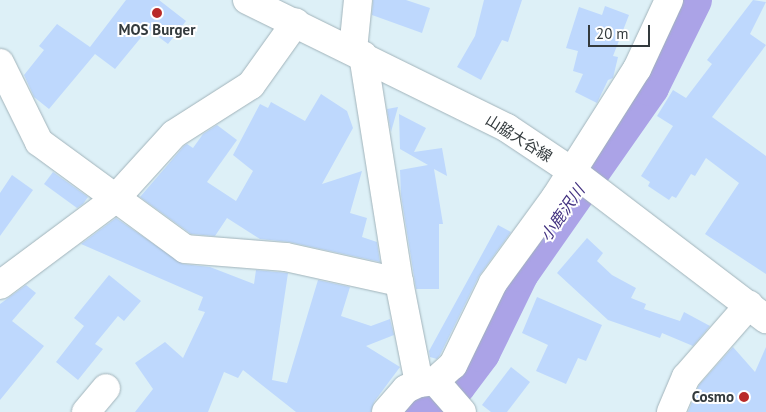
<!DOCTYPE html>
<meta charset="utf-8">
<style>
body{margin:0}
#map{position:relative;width:766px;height:412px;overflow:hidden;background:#ddf0f7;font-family:"PT Sans","Noto Sans JP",sans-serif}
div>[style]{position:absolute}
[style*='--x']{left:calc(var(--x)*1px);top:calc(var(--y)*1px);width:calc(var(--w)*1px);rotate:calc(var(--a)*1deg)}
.river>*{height:38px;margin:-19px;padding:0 19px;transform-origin:19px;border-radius:19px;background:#aba3e7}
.building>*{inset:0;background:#bed8fd}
.roads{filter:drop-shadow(0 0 1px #a1b3ba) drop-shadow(0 0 1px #a1b3ba)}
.minor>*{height:28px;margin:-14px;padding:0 14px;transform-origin:14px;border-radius:14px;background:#fff}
.major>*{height:28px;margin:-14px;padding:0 14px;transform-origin:14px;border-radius:14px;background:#fff}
.dots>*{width:14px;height:14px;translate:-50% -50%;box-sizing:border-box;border:2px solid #fff;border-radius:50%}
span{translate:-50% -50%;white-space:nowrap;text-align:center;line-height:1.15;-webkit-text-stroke:4px #fff;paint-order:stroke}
.poi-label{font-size:15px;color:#333a3d;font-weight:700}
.right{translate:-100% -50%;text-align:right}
.street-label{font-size:15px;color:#333a3d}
.water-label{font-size:16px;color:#423180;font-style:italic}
.scale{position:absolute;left:588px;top:25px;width:62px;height:22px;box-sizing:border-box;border:2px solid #333a3d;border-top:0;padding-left:6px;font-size:15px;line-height:18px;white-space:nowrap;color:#333a3d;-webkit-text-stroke:4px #fff;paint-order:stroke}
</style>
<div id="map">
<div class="river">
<i style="--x:417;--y:412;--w:48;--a:-34"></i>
<i style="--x:457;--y:385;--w:40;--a:-53"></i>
<i style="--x:481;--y:353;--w:89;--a:-64"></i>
<i style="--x:520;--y:273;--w:227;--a:-55"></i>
<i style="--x:650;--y:87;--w:97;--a:-63.7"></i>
</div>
<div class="building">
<i style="clip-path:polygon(126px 0,159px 0,186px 21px,168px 44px,148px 29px,115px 69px,95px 54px,49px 109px,34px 97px,24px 75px,44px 50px,39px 46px,57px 24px,90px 47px)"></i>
<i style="clip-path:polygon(373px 0,406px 0,430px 8px,422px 33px,372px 15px)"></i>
<i style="clip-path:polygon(484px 0,522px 0,508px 42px,502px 40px,481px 80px,457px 67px,475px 36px)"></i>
<i style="clip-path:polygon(753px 0,766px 2px,750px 34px,766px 45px,712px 117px,766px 156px,766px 274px,705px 234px,739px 183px,706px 158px,695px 176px,691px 174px,676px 198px,672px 196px,669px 200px,648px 186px,650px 182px,641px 176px,673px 126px,657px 116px,673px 90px,686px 98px,712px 64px,707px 60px)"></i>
<i style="clip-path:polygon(605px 6px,629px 15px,613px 56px,618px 57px,613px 78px,608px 80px,597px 103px,575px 92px,583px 74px,573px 71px,578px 51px,566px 48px,579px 7px,602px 15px)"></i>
<i style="clip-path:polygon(321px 94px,347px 111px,353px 128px,322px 184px,362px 171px,350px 213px,367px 218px,362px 237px,377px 242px,380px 262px,289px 242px,260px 239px,227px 218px,215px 236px,191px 234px,140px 197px,184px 146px,187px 144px,193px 148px,203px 134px,217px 125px,237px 140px,207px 182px,236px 201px,253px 171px,233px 155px,260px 104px,268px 108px,271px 102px,305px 121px)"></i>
<i style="clip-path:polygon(398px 107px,391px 132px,387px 109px)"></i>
<i style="clip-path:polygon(399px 114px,426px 128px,414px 152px,442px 148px,447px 176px,434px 169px,443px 224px,439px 224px,439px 289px,416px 289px,401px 195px,400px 170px,428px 165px,400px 149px)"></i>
<i style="clip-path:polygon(53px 172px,88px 197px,83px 204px,77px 208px,44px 184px)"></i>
<i style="clip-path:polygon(12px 175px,33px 190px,0 236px,0 193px)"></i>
<i style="clip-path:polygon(116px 218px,183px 264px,210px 267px,254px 284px,256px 270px,288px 273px,272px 380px,287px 383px,318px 280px,350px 287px,341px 316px,371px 326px,390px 319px,394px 335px,366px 346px,400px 367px,374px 402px,371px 412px,296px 412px,243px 370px,238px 378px,224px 372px,208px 412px,135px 412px,153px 389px,135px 363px,165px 342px,183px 358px,205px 312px,198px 310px,203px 297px,81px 244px)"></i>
<i style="clip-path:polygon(498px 225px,511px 232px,479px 276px,440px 355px,437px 359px,430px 357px,429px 351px)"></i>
<i style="clip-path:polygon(587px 238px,603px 253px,597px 261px,612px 275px,636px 288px,631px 298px,646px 304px,644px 309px,680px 321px,684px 312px,710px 326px,693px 346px,662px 333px,660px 338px,608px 320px,557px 273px)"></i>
<i style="clip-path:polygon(109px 275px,141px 301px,124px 321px,118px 316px,95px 344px,103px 349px,78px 380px,56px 362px,84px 326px,74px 318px)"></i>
<i style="clip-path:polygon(26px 285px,36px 293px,12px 321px,44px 346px,0 400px,0 304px)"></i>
<i style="clip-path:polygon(537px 297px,602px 325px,586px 361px,578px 358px,566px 384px,536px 371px,548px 345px,522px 333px)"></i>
<i style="clip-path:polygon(733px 347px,755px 372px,766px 347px,766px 412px,688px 412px,699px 385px)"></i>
<i style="clip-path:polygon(511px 367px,530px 382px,507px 412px,491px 412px,482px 405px)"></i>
</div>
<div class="roads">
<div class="minor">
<i style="--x:353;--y:50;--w:50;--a:-84.3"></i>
<i style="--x:363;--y:55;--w:230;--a:81"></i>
<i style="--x:399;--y:282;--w:103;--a:78.8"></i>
<i style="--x:0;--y:63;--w:88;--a:63.7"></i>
<i style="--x:39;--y:142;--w:181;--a:36.2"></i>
<i style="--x:185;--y:249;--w:101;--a:4.5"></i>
<i style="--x:286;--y:257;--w:116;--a:12.5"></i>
<i style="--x:0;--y:285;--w:142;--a:-36.7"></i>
<i style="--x:114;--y:200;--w:89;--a:-47.7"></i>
<i style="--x:174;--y:134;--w:91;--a:-32.5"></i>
<i style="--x:251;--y:85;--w:77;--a:-54.5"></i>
<i style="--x:435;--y:381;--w:41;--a:48.9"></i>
<i style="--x:86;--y:412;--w:31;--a:-50"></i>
<i style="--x:386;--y:412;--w:30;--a:-49"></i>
<i style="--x:406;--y:389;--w:14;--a:-25"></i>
<i style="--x:419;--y:383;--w:16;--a:-7"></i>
<i style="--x:435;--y:381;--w:24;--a:-42"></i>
<i style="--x:453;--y:365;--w:91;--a:-64"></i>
<i style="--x:493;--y:283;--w:105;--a:-53.9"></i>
<i style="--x:555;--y:198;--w:153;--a:-57.6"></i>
<i style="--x:637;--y:69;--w:76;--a:-65.1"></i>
<i style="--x:671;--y:412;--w:38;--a:-67"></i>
<i style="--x:686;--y:377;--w:96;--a:-48.8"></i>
</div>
<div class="major">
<i style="--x:247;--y:0;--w:290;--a:26.2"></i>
<i style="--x:507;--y:128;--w:79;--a:33.7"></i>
<i style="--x:573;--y:172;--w:243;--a:37.3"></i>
</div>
</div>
<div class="dots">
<i style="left:157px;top:13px;background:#b92a28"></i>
<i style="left:744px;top:397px;background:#b92a28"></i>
</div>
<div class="poi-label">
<span style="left:157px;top:30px">MOS Burger</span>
<span class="right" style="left:734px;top:397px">Cosmo</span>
</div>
<div class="street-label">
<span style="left:519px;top:138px;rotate:32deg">山脇大谷線</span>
</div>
<div class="water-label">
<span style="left:562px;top:213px;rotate:-55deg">小鹿沢川</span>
</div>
<div class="scale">20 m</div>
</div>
